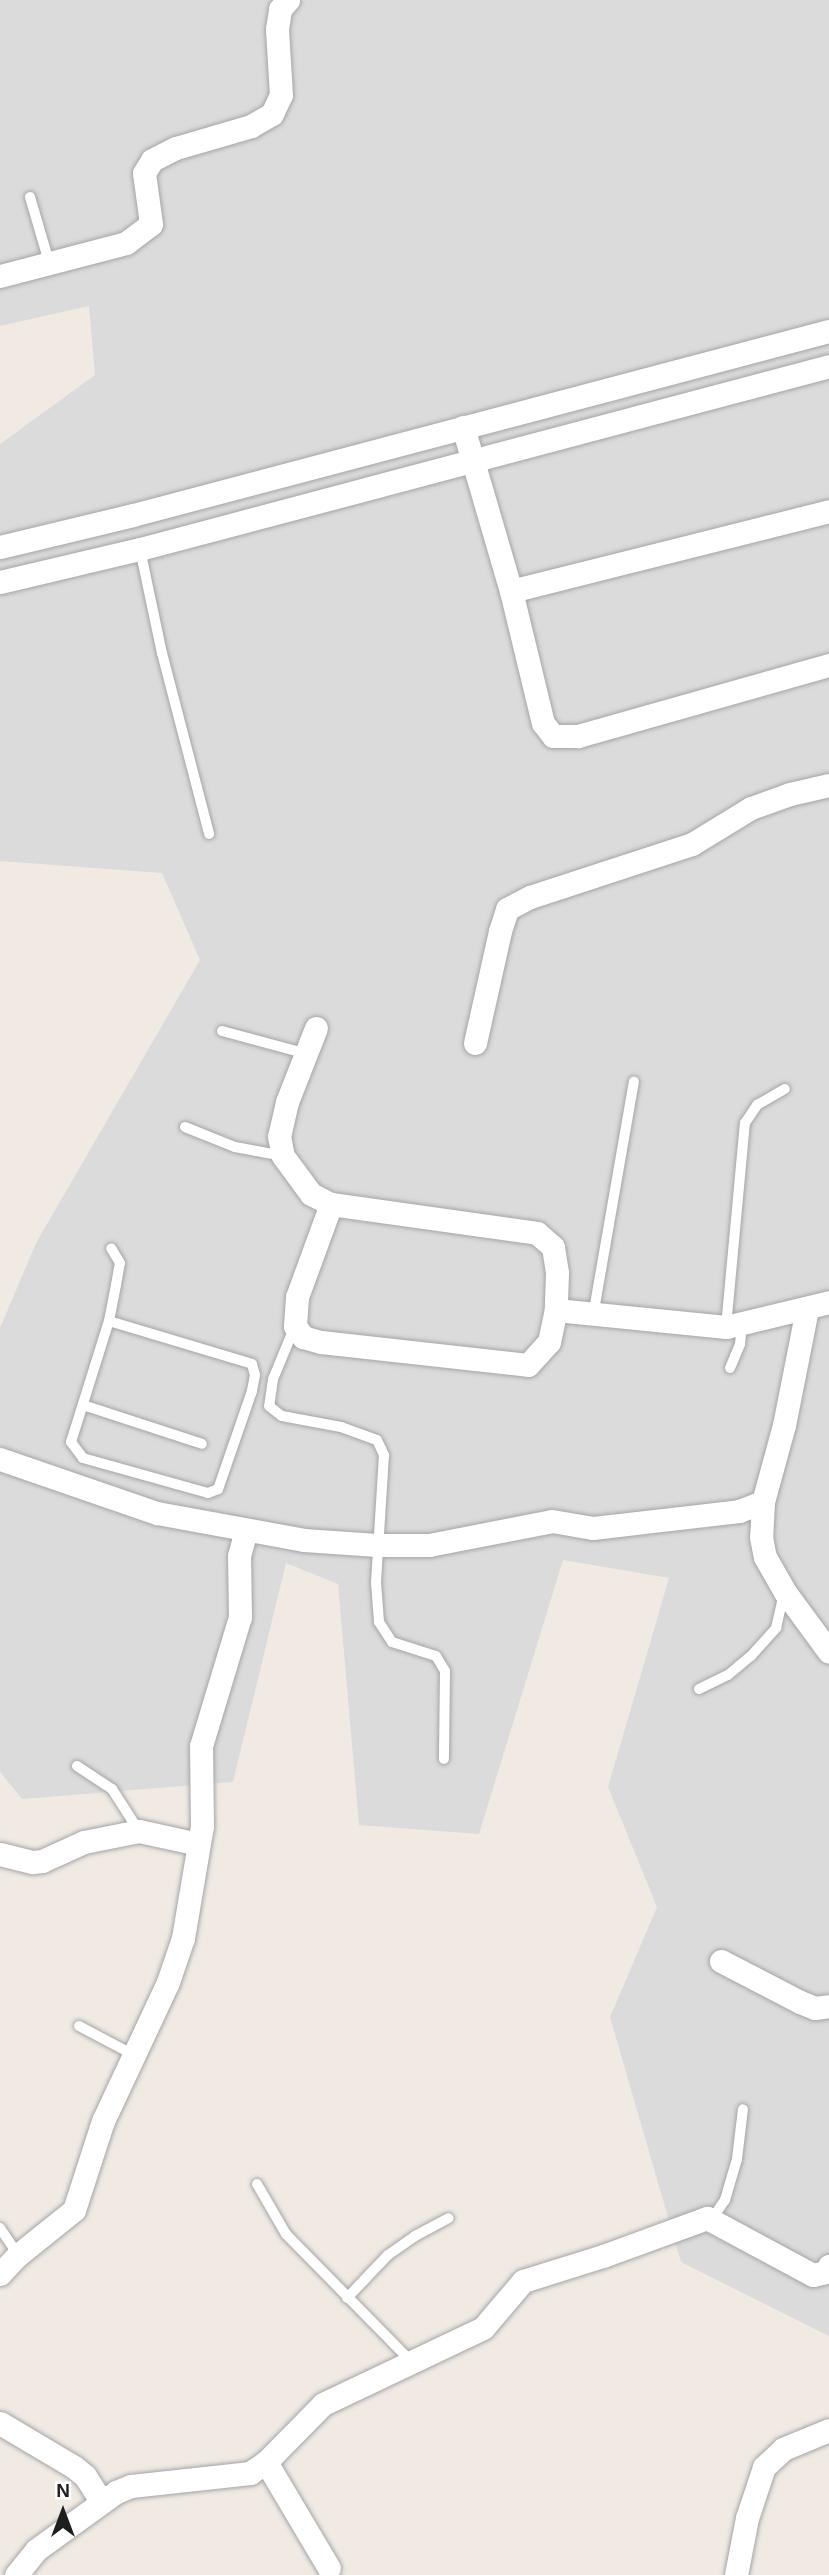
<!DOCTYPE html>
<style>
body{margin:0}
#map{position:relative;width:829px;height:2575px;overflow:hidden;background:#f0eae3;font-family:Helvetica,sans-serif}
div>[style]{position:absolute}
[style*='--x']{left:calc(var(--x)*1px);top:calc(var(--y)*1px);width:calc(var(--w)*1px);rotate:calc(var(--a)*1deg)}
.residential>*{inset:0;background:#dcdbdb}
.roads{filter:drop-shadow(0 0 2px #a5a5a5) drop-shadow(0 0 2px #a5a5a5)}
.service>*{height:10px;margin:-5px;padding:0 5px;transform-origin:5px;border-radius:5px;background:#fff}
.minor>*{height:23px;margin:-11.5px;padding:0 11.5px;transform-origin:11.5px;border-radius:11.5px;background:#fff}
span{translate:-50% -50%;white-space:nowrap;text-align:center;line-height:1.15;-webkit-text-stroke:5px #fff;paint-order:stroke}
.north{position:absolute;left:28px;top:2477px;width:70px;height:70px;-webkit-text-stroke:5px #fff;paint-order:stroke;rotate:0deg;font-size:19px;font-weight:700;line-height:28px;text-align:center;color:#1e1e1e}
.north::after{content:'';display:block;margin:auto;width:24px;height:32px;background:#1e1e1e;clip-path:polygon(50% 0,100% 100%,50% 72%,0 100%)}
</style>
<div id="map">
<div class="residential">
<i style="clip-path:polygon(0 0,829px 0,829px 2336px,681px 2262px,610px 2017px,657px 1907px,608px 1787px,669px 1578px,563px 1560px,479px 1834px,359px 1825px,338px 1584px,286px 1563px,233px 1782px,22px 1799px,0 1772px,0 1328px,36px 1243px,200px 960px,162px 873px,0 861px,0 444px,95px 375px,89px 306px,0 326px)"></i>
</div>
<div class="roads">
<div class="service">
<i style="--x:30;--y:197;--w:68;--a:73.7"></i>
<i style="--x:140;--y:549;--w:106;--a:78.1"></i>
<i style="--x:162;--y:653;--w:187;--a:75.4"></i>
<i style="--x:222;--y:1031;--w:88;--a:15.1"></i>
<i style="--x:185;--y:1127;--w:54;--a:21.8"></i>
<i style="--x:235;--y:1147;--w:49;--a:10.6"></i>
<i style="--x:593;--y:1316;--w:238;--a:-80.1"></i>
<i style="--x:109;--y:1321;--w:149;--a:16.7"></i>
<i style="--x:252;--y:1364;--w:11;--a:75"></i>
<i style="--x:255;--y:1375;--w:16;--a:101"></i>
<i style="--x:252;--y:1391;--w:104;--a:109.1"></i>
<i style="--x:218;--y:1489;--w:11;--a:158"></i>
<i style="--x:208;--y:1493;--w:130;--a:-164.4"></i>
<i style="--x:83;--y:1458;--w:20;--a:-127"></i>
<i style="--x:71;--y:1442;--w:127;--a:-72.6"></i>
<i style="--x:109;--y:1321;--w:37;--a:-79"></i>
<i style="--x:116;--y:1285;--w:22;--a:-80"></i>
<i style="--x:120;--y:1263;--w:17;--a:-121"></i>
<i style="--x:295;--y:1326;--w:57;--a:112.5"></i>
<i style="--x:273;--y:1379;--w:27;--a:98"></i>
<i style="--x:269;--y:1406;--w:16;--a:38"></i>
<i style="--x:282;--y:1416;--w:60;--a:10.6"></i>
<i style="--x:341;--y:1427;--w:38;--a:20"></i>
<i style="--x:377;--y:1440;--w:17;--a:65"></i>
<i style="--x:384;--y:1455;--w:127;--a:93.6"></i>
<i style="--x:376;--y:1582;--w:40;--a:85.7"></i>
<i style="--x:379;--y:1622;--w:24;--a:57"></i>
<i style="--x:392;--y:1642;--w:46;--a:17.7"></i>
<i style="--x:436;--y:1656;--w:17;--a:59"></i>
<i style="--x:445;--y:1671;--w:88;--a:90.7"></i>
<i style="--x:726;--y:1327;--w:205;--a:-84.7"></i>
<i style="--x:745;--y:1123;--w:22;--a:-56"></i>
<i style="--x:757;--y:1105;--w:32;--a:-30"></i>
<i style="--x:730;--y:1368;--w:26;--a:-67"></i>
<i style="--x:740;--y:1344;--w:20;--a:-84"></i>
<i style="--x:83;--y:1405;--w:125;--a:18.1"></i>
<i style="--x:699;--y:1689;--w:32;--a:-26"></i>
<i style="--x:728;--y:1675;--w:30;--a:-40"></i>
<i style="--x:751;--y:1656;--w:38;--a:-48"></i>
<i style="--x:776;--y:1628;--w:35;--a:-77"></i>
<i style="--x:77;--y:1766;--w:42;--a:33.3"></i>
<i style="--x:112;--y:1789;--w:50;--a:57.3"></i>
<i style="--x:79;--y:2026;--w:60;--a:27.8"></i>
<i style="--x:257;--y:2184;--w:58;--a:59.9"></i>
<i style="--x:286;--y:2234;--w:180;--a:45.5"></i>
<i style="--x:712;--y:2219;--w:23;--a:-56"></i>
<i style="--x:725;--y:2200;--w:43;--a:-73.7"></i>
<i style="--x:737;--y:2159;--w:50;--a:-83.2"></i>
<i style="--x:0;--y:2228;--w:32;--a:56"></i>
<i style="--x:347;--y:2298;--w:59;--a:-46.4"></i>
<i style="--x:388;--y:2255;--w:33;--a:-35"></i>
<i style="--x:415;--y:2236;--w:38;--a:-28"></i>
</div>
<div class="minor">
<i style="--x:0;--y:276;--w:130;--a:-14.7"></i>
<i style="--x:126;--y:243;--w:31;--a:-37"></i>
<i style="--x:151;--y:224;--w:51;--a:-97.8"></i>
<i style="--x:144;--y:173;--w:15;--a:-58"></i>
<i style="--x:152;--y:160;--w:27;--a:-27"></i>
<i style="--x:176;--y:148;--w:78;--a:-16.3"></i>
<i style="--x:251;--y:126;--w:24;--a:-30"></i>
<i style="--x:272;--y:114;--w:21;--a:-65"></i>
<i style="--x:281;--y:95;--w:66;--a:-93.5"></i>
<i style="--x:277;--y:29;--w:20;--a:-81"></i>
<i style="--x:280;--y:9;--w:12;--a:-48"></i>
<i style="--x:463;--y:427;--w:171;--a:73.7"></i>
<i style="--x:511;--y:591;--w:136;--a:76.4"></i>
<i style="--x:543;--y:723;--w:16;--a:52"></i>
<i style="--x:553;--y:736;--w:25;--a:0"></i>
<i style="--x:578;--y:736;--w:261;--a:-15.8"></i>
<i style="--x:0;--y:547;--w:137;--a:-13.5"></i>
<i style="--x:133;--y:515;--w:720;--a:-14.81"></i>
<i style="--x:0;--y:582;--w:144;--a:-13.3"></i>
<i style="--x:140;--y:549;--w:713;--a:-14.87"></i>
<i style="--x:511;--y:591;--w:328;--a:-14.1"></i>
<i style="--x:316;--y:1028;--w:79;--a:111.4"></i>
<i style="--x:287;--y:1102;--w:35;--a:103"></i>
<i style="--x:279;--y:1136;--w:20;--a:79"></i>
<i style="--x:283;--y:1156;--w:47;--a:53.6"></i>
<i style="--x:311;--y:1194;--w:22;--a:27"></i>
<i style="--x:331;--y:1204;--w:208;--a:8"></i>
<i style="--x:537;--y:1233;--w:21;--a:41"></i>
<i style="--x:553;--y:1247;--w:26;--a:81"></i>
<i style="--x:557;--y:1273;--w:37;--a:92"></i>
<i style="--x:556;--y:1310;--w:171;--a:5.7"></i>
<i style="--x:726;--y:1327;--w:106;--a:-13.6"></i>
<i style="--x:475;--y:1043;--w:115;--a:-77.4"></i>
<i style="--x:500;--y:931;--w:23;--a:-72"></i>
<i style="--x:507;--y:909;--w:26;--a:-28"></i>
<i style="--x:530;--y:897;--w:170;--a:-18.1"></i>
<i style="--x:692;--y:844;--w:69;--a:-31.4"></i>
<i style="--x:751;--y:808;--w:41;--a:-19.7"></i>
<i style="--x:790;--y:794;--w:40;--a:-13"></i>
<i style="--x:331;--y:1204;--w:99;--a:110.1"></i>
<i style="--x:297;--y:1297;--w:29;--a:94"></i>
<i style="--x:295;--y:1326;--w:14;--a:54"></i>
<i style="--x:303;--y:1337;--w:19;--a:16"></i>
<i style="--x:321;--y:1342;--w:208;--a:6.3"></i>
<i style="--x:528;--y:1365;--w:31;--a:-48"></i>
<i style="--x:549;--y:1342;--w:33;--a:-78"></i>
<i style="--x:807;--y:1309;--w:118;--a:101.2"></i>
<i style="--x:784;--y:1425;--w:80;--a:105.3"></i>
<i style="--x:763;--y:1502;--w:35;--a:93"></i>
<i style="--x:761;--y:1537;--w:20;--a:79"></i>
<i style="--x:765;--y:1557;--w:40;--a:60.3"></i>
<i style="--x:785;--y:1592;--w:74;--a:53.7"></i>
<i style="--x:0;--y:1459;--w:166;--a:19"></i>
<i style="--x:157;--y:1513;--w:149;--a:10.4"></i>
<i style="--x:304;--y:1540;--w:73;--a:3.9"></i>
<i style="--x:377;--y:1545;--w:52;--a:0"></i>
<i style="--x:429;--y:1545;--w:125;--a:-11"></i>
<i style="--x:552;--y:1521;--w:42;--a:9.7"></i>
<i style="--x:593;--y:1528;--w:147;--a:-6.6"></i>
<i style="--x:739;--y:1511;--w:26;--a:-21"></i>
<i style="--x:0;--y:1854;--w:34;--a:14"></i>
<i style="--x:33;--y:1862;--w:9;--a:-6"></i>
<i style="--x:42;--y:1861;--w:46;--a:-24.3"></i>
<i style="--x:84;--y:1842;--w:56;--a:-11.3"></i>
<i style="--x:139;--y:1831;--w:60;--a:12.4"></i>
<i style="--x:721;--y:1961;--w:89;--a:27.4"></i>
<i style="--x:800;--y:2002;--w:16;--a:22"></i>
<i style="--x:815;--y:2008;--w:14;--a:-8"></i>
<i style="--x:0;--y:2274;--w:26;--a:-47"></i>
<i style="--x:18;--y:2255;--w:72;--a:-38.8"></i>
<i style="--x:74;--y:2210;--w:94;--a:-72"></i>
<i style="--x:103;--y:2121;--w:153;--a:-64.9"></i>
<i style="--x:168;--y:1982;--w:46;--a:-71.2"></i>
<i style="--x:183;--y:1938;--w:114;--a:-80.4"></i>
<i style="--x:202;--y:1826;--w:80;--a:-90.7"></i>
<i style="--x:201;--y:1746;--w:135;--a:-73.2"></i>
<i style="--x:240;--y:1617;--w:61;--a:-90.9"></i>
<i style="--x:239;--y:1556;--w:27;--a:-75"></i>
<i style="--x:0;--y:2423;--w:86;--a:30.7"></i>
<i style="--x:74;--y:2467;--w:14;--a:39"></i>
<i style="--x:85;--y:2476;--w:30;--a:57"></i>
<i style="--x:266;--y:2462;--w:123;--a:59.3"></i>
<i style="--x:16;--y:2575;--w:32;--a:-51"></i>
<i style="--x:36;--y:2550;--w:99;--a:-35.9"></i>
<i style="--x:116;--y:2492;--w:16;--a:-22"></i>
<i style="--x:131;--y:2486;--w:120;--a:-6.2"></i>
<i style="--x:250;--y:2473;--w:19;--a:-35"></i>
<i style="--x:266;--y:2462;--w:81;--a:-45.5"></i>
<i style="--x:323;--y:2404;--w:177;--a:-25.4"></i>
<i style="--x:483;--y:2328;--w:62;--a:-49.6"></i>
<i style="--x:523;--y:2281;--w:84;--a:-17.4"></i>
<i style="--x:603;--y:2256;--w:111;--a:-20.1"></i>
<i style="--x:707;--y:2218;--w:120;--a:28.3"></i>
<i style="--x:813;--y:2275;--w:13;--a:-13"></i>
<i style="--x:826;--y:2272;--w:7;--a:-63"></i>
<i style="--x:736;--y:2575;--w:58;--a:-79.1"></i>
<i style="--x:747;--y:2518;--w:54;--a:-71.6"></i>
<i style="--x:764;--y:2467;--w:26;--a:-43"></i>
<i style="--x:783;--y:2449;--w:50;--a:-22.4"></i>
</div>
</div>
<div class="north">N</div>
</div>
